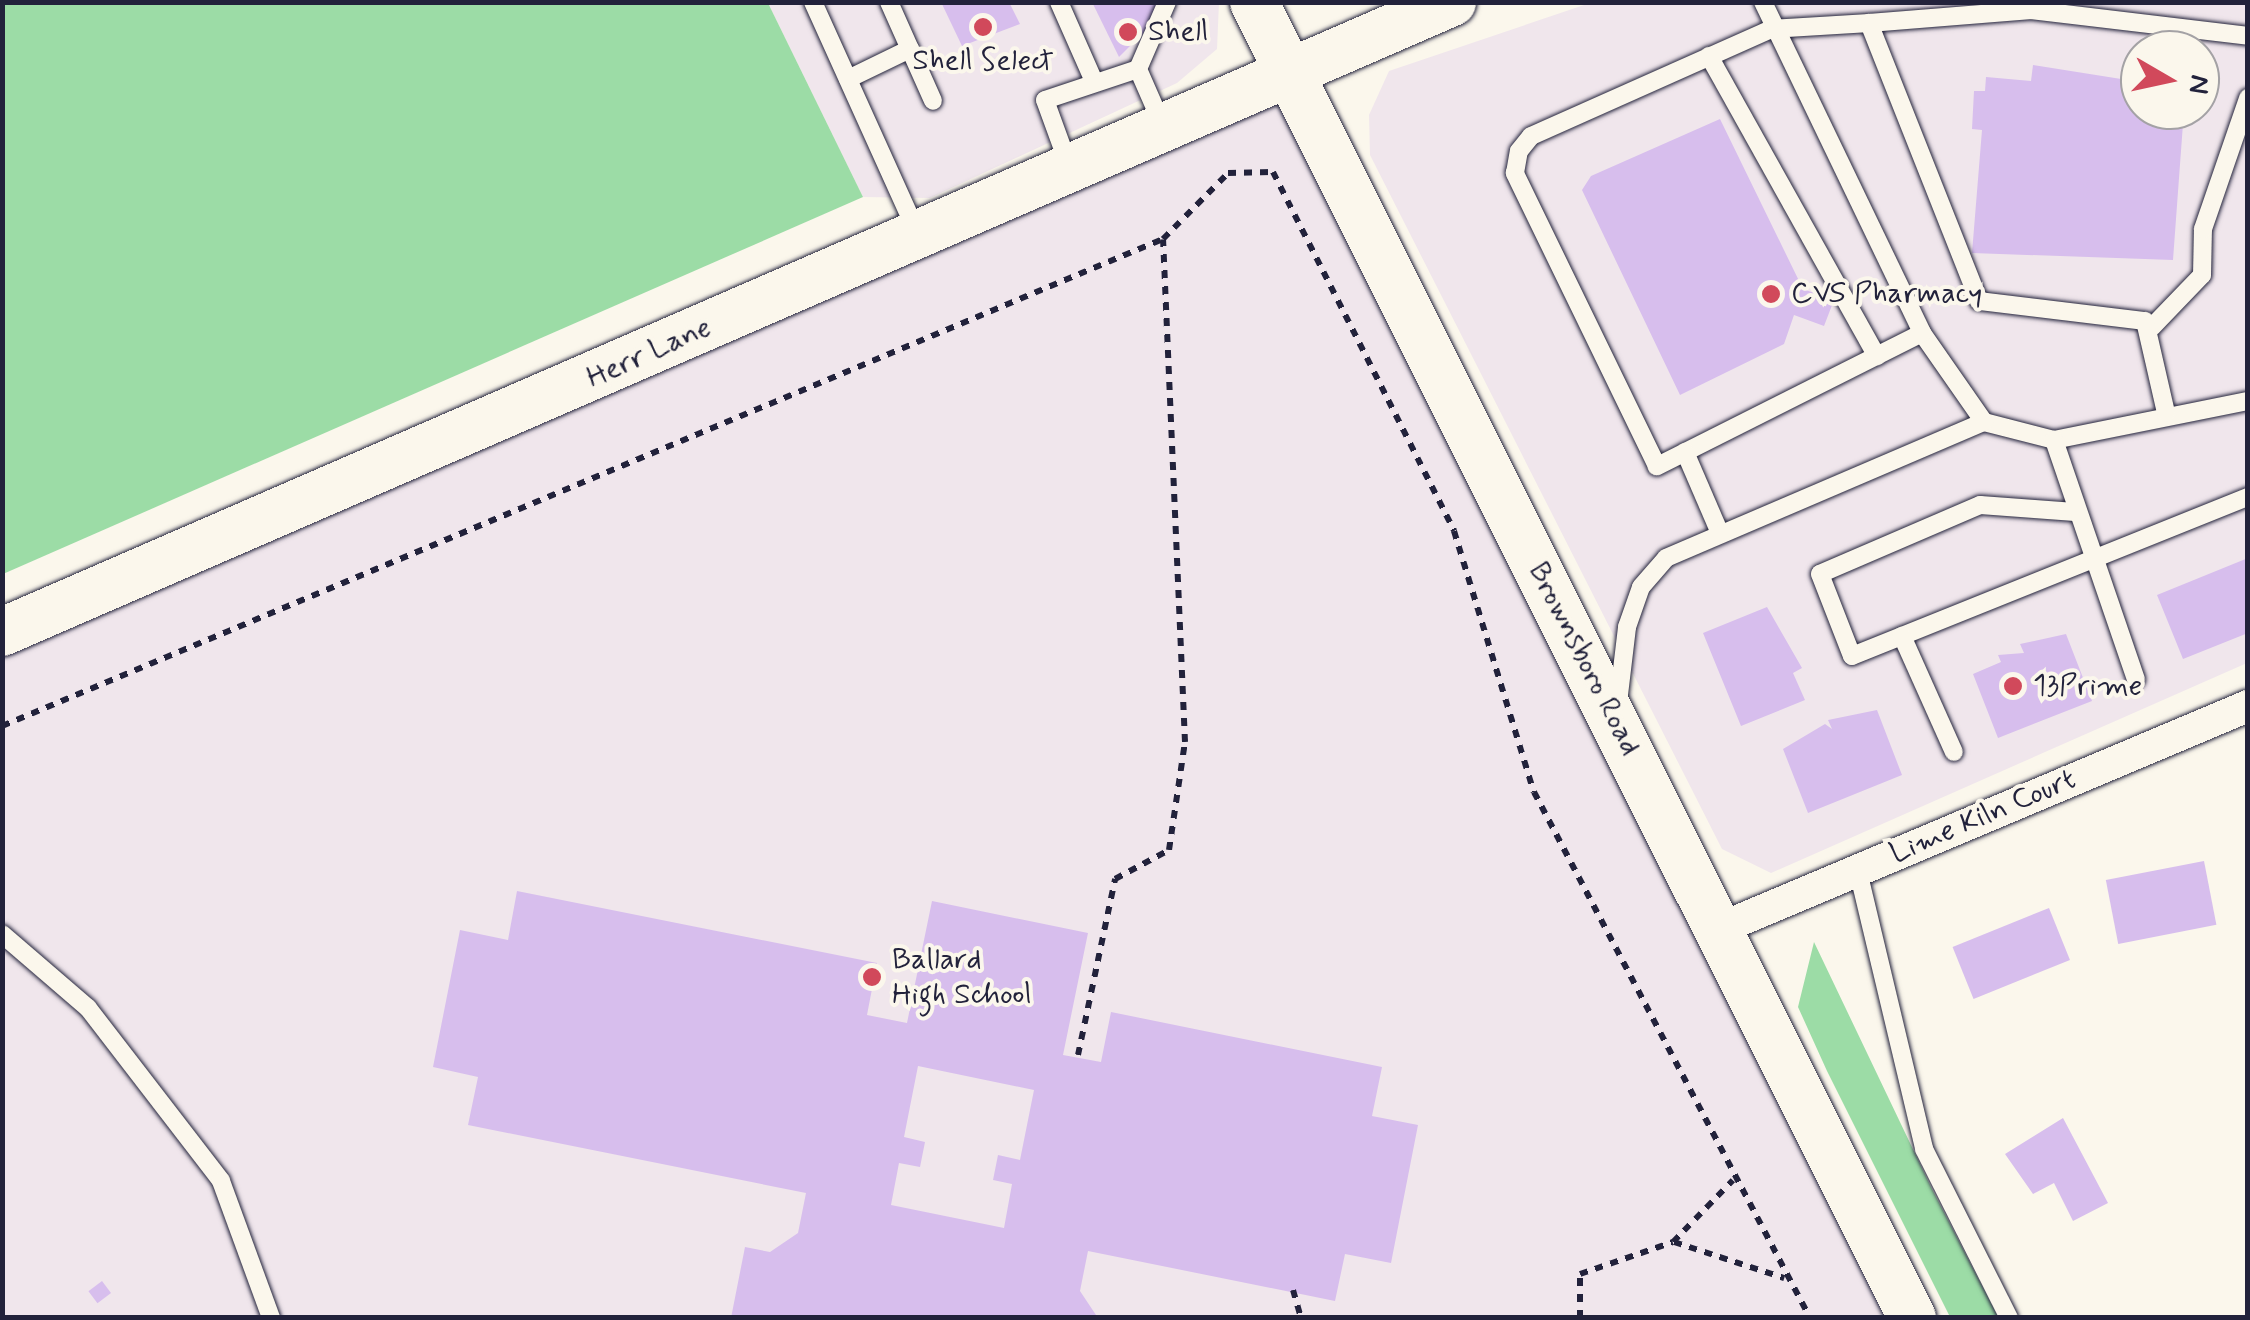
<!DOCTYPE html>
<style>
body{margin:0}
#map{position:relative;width:2250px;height:1320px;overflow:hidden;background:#fbf7ec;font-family:Mynerve,sans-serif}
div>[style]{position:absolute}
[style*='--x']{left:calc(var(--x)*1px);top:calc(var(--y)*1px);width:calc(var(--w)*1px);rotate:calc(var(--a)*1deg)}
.built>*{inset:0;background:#f0e6ec}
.green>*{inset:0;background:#9cdca6}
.building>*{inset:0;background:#d7beed;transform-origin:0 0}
.path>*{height:6px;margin-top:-3px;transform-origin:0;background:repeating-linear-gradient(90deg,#22223b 0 8px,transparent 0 16px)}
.roads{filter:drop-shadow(0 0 2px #22223b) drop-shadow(0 0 2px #22223b)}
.lane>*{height:18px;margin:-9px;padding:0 9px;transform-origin:9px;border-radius:9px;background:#fbf7ec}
.street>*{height:32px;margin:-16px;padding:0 16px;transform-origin:16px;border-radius:16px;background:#fbf7ec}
.secondary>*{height:48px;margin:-24px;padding:0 24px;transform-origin:24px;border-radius:24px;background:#fbf7ec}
.dots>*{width:28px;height:28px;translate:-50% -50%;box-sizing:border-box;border:5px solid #fbf7ec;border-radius:50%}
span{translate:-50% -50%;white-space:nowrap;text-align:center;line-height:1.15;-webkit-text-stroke:8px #fbf7ec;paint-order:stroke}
.poi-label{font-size:30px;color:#22223b}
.left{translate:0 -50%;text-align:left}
.street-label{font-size:30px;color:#22223b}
.frame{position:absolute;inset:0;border:5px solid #22223b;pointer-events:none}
.north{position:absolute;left:2120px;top:30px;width:100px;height:100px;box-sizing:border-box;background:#fbf7ec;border:2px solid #a4a2a5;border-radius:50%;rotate:99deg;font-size:28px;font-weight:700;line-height:40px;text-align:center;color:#22223b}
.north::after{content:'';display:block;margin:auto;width:35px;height:45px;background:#d1495b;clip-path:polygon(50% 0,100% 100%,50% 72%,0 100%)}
</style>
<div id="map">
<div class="built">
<i style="clip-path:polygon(1219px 2px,1217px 49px,1177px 83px,930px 198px,863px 197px,768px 3px)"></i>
<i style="clip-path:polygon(evenodd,1590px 3px,2247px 3px,2247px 663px,1771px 873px,1722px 849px,1370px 155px,1369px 115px,1389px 71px,1590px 3px,2140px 50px,2200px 50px,2200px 110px,2140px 110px,2140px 50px)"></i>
<i style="clip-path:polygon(1297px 78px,1911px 1317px,3px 1317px,2px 636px)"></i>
</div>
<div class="green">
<i style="clip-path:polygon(3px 2px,768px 3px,863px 197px,3px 574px)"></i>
<i style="clip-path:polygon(1814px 942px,1932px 1189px,1998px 1317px,1950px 1317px,1827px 1071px,1798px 1007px)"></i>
</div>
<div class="building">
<i style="clip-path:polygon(941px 2px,1009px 2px,1020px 24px,962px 46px)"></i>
<i style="clip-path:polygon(1092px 2px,1155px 2px,1161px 15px,1119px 57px)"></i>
<i style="clip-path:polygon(2033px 65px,2140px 82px,2140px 110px,2184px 110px,2173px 260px,1972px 253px,1982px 130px,1972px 129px,1974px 91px,1985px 91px,1986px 77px,2031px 81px)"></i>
<i style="clip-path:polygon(1720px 119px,1803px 289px,1834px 300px,1824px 326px,1794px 315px,1784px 344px,1680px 395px,1582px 190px,1591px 176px)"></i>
<i style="clip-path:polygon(2248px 558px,2248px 633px,2183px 659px,2157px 595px)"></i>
<i style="clip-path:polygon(1767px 607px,1802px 668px,1793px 673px,1805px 700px,1741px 726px,1703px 633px)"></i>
<i style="clip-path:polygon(2066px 634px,2092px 701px,1998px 738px,1973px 674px,2001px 662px,1998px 655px,2024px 653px,2020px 644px)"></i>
<i style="clip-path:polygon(1877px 710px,1902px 775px,1808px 813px,1783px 749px,1825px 724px,1832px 729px,1828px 720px)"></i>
<i style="left:2204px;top:861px;width:65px;height:100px;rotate:79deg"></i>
<i style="clip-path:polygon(evenodd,517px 891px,877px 963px,867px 1015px,907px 1023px,932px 901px,1088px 933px,1063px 1055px,1101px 1062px,1111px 1012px,1382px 1067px,1372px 1116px,1418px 1125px,1391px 1263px,1345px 1254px,1335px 1301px,1088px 1251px,1080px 1291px,1098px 1318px,731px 1318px,745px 1247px,770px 1252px,798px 1233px,806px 1193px,468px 1125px,478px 1077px,433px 1067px,460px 930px,508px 940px,517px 891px,918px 1066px,1034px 1090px,1020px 1160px,998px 1155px,993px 1180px,1012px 1184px,1004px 1228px,891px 1205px,899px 1163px,920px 1167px,925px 1142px,904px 1137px,918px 1066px)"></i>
<i style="left:2049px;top:908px;width:56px;height:104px;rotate:68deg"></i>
<i style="clip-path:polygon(2063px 1118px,2108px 1203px,2073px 1221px,2054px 1183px,2033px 1194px,2005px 1154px)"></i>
<i style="left:102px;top:1281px;width:15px;height:17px;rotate:53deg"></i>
</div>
<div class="path">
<i style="--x:2;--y:726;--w:1259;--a:-22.76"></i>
<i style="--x:1163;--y:239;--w:93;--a:-45.4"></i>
<i style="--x:1228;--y:173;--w:45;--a:-1.3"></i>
<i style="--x:1273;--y:172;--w:402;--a:63.2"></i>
<i style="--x:1454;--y:531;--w:273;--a:73"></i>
<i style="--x:1534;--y:792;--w:594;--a:62.31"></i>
<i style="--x:1078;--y:1055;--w:180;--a:-78.1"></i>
<i style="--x:1115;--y:879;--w:61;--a:-28.2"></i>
<i style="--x:1169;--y:850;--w:109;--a:-81.6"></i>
<i style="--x:1185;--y:742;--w:503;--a:-92.5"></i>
<i style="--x:1674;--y:1242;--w:116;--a:18.1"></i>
<i style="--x:1293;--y:1290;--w:29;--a:74"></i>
<i style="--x:1580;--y:1318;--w:44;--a:-90"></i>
<i style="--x:1580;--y:1274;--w:98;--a:-19"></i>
<i style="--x:1673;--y:1242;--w:86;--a:-45.9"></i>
</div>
<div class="roads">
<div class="lane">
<i style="--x:813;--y:2;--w:252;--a:65.7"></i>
<i style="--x:889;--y:2;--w:108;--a:66"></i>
<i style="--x:1059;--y:2;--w:84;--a:66.2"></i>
<i style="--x:1763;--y:2;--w:367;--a:64.3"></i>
<i style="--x:1922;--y:333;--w:108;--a:55.1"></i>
<i style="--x:1984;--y:422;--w:72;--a:14.4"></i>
<i style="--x:2054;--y:440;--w:198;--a:-11.4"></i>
<i style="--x:1869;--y:23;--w:163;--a:-4.6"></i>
<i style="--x:2031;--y:10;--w:219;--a:6.8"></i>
<i style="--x:1709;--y:56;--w:344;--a:60.8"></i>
<i style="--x:1138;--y:69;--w:73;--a:-66.6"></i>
<i style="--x:848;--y:79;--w:69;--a:-25.8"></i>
<i style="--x:1069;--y:166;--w:70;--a:-110"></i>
<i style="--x:1045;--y:100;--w:98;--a:-18.4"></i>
<i style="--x:1138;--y:69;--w:60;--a:66.4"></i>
<i style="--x:2152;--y:327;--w:72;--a:-46.1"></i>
<i style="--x:2202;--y:275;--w:46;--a:-88.8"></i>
<i style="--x:2203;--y:229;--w:139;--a:-71"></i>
<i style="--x:1922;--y:333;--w:297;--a:153.3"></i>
<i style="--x:1657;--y:466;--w:326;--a:-115.9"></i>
<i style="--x:1515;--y:173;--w:22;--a:-80"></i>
<i style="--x:1519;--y:151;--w:19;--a:-51"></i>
<i style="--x:1531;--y:136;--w:263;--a:-24"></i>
<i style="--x:1771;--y:29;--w:98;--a:-3.5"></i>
<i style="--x:1869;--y:23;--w:299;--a:68.4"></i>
<i style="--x:1979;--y:301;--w:167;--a:6.9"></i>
<i style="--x:2145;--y:321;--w:94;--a:77.1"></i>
<i style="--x:2054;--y:440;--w:253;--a:71.1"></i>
<i style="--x:1685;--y:452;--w:86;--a:66.7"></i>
<i style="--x:2075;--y:512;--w:95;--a:-175.8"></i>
<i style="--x:1980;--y:505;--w:174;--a:156.7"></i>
<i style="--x:1820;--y:574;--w:88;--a:68.7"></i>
<i style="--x:1852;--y:656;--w:427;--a:-21.9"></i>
<i style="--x:1902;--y:636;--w:127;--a:65.9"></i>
<i style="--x:1618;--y:703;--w:77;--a:-83.2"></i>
<i style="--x:1627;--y:627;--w:42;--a:-70.7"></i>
<i style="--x:1641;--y:587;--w:38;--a:-49"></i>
<i style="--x:1666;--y:558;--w:346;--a:-23.2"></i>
<i style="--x:1858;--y:871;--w:286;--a:76.6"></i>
<i style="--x:1924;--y:1149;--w:189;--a:63.3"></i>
<i style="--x:2;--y:934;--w:113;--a:40.7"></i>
<i style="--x:88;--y:1008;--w:218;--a:52.4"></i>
<i style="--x:221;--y:1181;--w:146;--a:69.9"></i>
</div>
<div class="street">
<i style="--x:1719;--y:929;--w:574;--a:-22.86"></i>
</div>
<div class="secondary">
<i style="--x:1254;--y:2;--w:1471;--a:63.43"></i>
<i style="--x:2;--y:632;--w:1581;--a:-23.48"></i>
</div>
</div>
<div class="dots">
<i style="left:983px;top:27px;background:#d1495b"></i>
<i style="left:1128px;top:32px;background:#d1495b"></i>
<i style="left:1771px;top:294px;background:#d1495b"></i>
<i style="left:2013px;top:686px;background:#d1495b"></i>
<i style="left:872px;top:977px;background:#d1495b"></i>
</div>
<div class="poi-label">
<span class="left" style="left:1148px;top:32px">Shell</span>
<span style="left:983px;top:61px">Shell Select</span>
<span class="left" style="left:1791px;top:294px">CVS Pharmacy</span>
<span class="left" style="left:2033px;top:686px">13Prime</span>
<span class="left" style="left:892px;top:977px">Ballard<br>High School</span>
</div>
<div class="street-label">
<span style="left:649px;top:353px;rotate:-24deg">Herr Lane</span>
<span style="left:1584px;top:659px;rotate:63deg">Brownsboro Road</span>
<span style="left:1983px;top:817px;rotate:-23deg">Lime Kiln Court</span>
</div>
<div class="frame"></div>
<div class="north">N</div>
</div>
